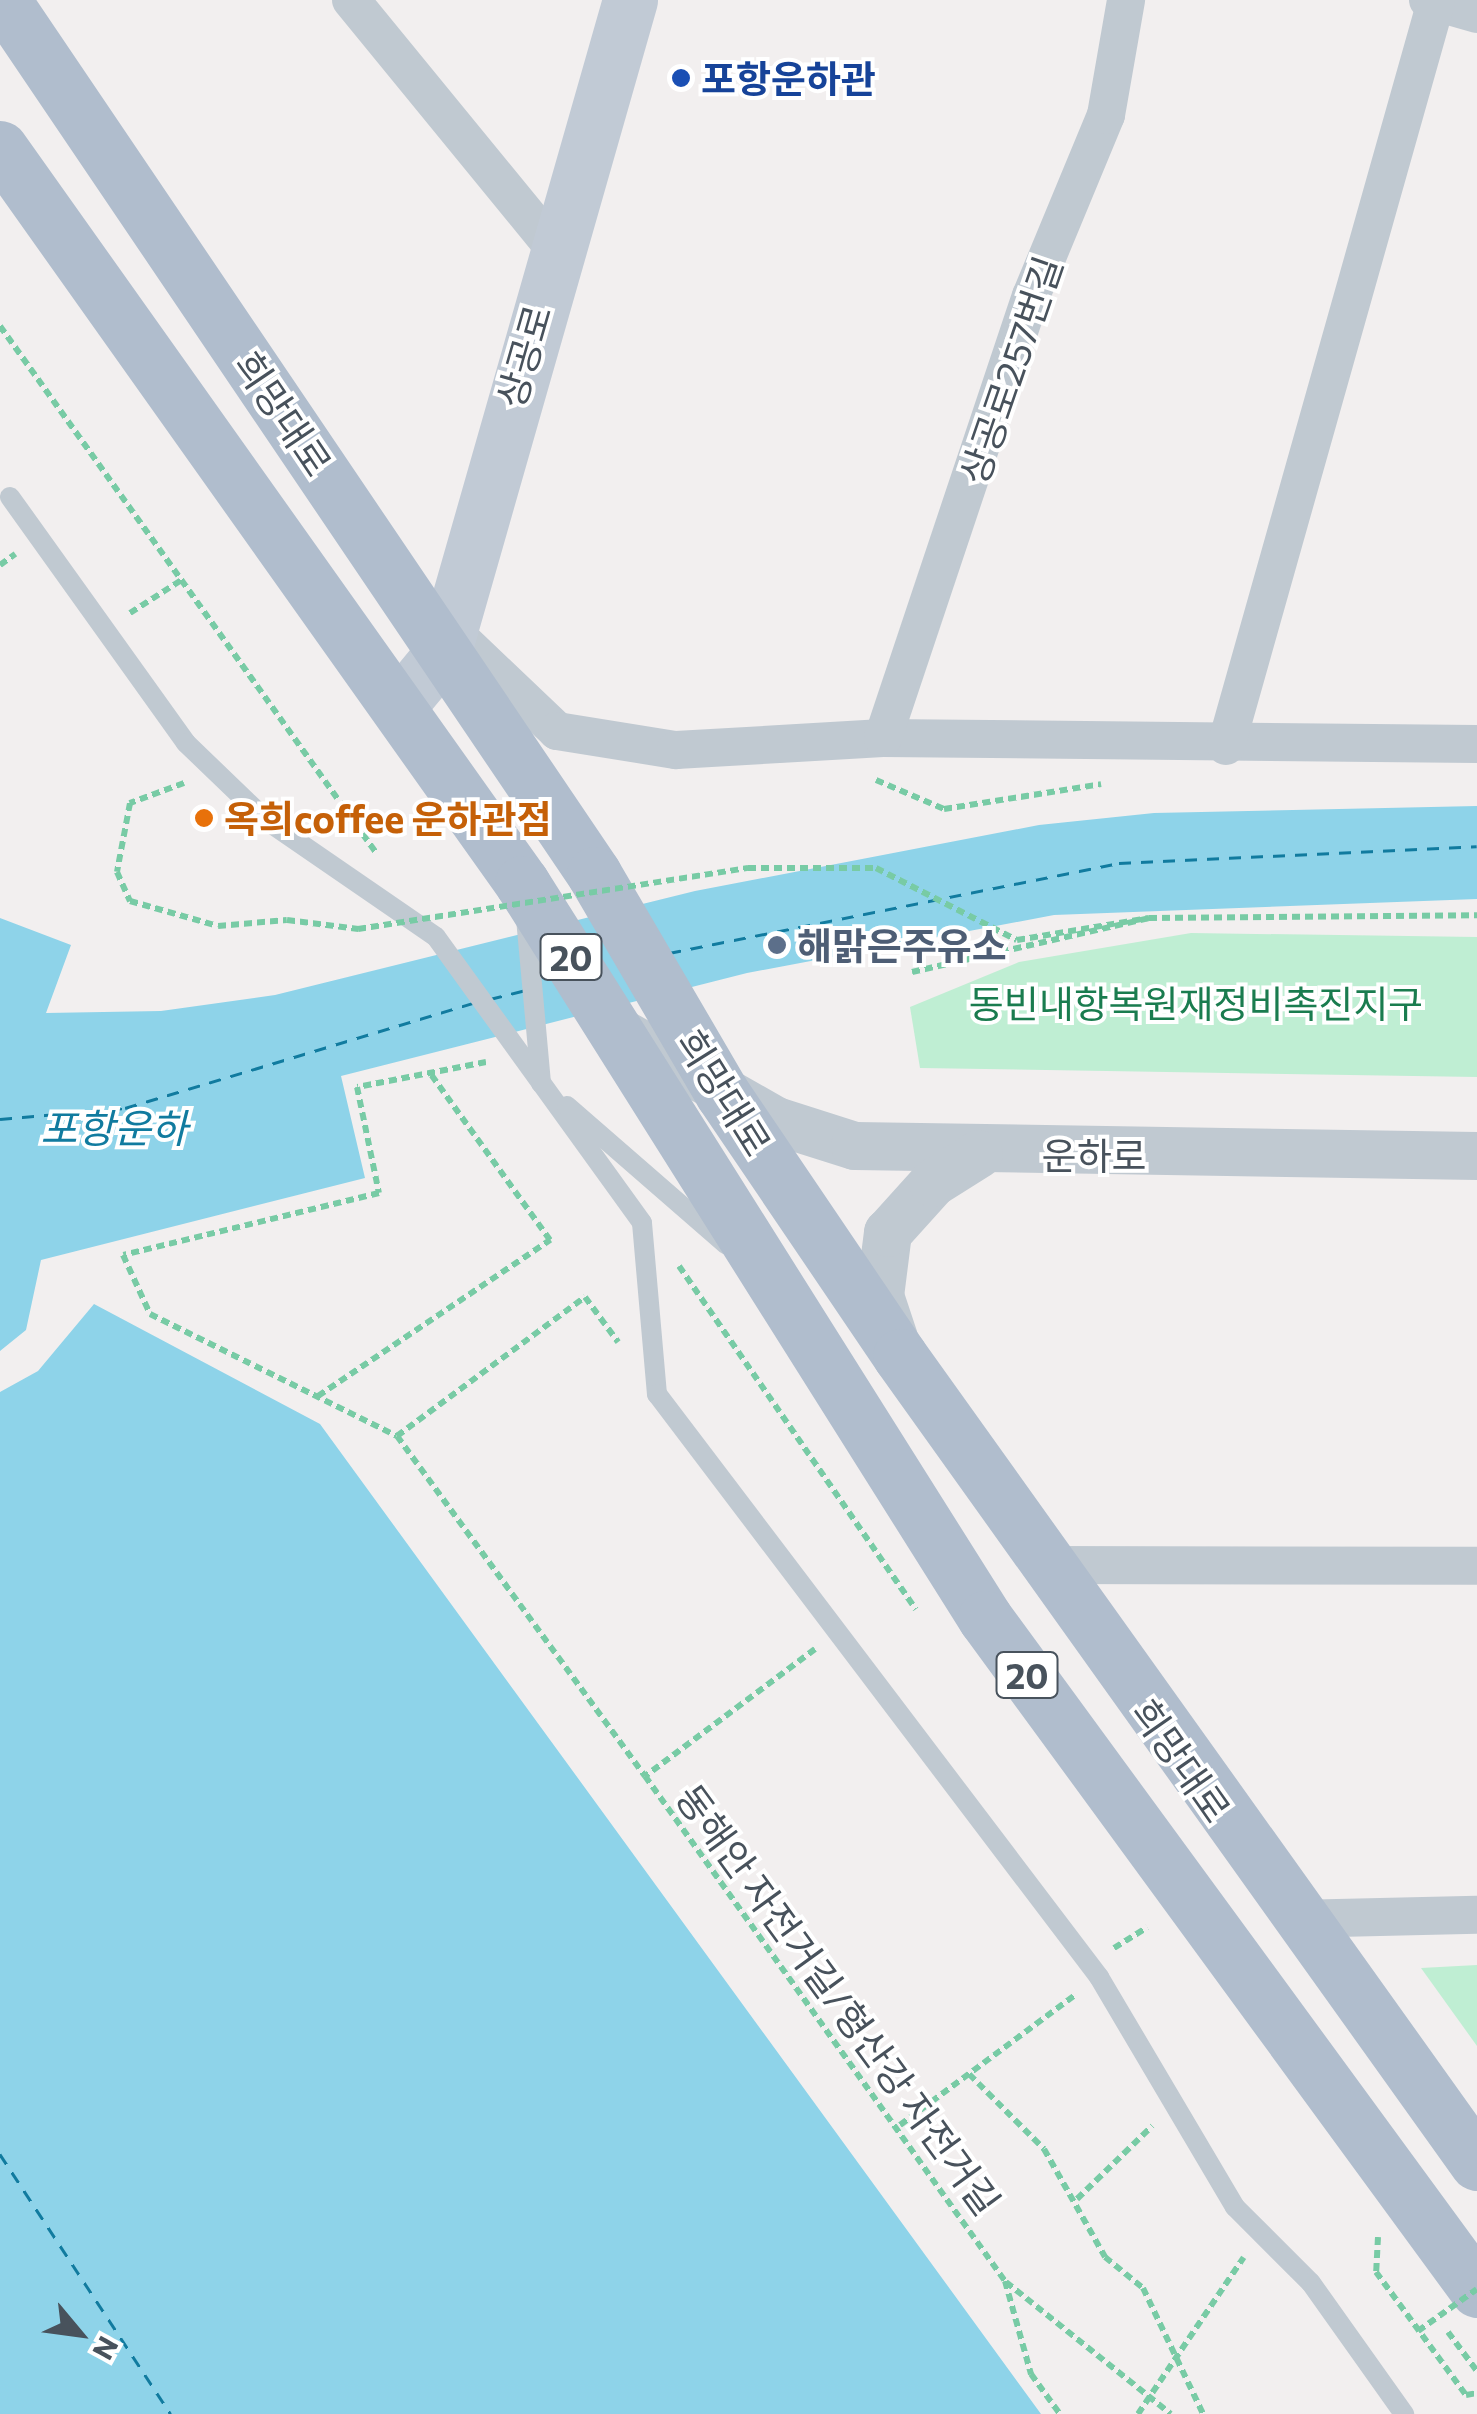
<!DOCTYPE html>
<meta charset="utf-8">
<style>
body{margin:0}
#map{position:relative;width:1477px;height:2414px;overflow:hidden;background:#f2efef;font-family:Commissioner,"Noto Sans KR",sans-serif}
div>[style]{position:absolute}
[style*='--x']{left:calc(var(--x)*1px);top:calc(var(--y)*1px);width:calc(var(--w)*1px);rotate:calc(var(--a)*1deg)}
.green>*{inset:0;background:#bfeed3}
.water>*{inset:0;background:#8ed3e9}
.ferry>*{height:2.5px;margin-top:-1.25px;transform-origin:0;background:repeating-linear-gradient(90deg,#117b9f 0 12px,transparent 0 22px)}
.path>*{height:6px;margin-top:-3px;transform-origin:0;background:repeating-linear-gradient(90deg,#78cba5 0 8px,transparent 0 13px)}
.service>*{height:20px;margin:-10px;padding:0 10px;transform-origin:10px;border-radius:10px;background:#c0c9d1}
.minor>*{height:38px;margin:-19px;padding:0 19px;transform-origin:19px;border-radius:19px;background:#c0c9d1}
.tertiary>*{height:48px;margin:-24px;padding:0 24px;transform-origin:24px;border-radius:24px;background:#c0c9d1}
.secondary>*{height:55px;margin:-27.5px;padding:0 27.5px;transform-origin:27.5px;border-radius:27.5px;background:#c1cad5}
.primary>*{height:55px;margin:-27.5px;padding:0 27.5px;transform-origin:27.5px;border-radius:27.5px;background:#b0bdcd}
.path-bridge>*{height:6px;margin-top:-3px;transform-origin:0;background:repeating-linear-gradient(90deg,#78cba5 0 8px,transparent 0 13px)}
.dots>*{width:28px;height:28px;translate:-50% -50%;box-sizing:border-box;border:5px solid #fff;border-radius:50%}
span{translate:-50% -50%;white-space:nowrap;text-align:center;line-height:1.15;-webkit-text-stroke:8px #fff;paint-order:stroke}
.shield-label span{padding:2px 8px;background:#fff;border:2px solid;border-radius:8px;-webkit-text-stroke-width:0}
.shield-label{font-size:35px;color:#48525c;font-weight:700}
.transit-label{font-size:38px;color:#164399;font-weight:700}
.left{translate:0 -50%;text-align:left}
.street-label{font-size:38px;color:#48525c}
.food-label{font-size:38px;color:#c56008;font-weight:700}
.service-label{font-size:38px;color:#4e5e75;font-weight:700}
.park-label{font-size:38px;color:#1a7c4f}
.water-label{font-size:40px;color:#117b9f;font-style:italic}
.north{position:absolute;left:30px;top:2284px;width:100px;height:100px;-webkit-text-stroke:8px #fff;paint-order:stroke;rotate:119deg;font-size:28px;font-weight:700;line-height:40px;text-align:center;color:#48525c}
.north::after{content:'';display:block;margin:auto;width:35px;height:45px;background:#48525c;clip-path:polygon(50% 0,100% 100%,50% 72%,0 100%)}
</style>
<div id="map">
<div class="green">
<i style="clip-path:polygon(1191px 933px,1477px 937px,1477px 1077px,920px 1068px,910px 1007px,1019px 962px)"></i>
<i style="clip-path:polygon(1477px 1965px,1477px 2046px,1421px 1968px)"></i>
</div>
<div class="water">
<i style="clip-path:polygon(1477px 806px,1477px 899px,1054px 915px,747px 973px,341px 1076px,365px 1178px,41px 1260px,26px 1330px,0 1351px,0 918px,71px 945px,46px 1013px,161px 1011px,275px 995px,695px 891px,1039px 825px,1154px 813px)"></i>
<i style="clip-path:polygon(94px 1304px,320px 1424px,1041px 2414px,0 2414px,0 1392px,38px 1371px)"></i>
</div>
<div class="ferry">
<i style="--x:669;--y:953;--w:459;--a:-11.3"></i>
<i style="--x:1119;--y:863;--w:358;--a:-2.7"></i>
<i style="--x:490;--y:999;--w:37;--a:-14"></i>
<i style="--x:0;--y:1119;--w:125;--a:-5"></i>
<i style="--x:125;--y:1108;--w:363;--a:-16.8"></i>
<i style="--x:0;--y:2154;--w:311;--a:56.7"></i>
</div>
<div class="path">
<i style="--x:0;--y:326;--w:649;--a:54.47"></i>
<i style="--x:0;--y:565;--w:19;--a:-36"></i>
<i style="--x:130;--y:613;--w:63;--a:-32.7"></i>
<i style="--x:876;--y:780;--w:74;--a:23.1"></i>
<i style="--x:944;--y:809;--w:159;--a:-9"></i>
<i style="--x:184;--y:783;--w:58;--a:159.7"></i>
<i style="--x:130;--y:803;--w:70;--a:100.7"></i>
<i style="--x:117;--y:872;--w:32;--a:66"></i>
<i style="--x:130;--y:901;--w:91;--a:15.9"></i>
<i style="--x:912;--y:972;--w:243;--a:-12.8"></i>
<i style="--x:1149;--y:918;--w:328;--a:-0.5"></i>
<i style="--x:486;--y:1062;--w:131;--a:169"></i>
<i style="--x:357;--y:1087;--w:108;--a:78.3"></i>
<i style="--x:379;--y:1193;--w:263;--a:166.4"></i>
<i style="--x:123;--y:1255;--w:65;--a:65.4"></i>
<i style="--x:150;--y:1314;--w:275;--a:26.3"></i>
<i style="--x:397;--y:1436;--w:421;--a:53.9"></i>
<i style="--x:679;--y:1266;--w:417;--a:55.4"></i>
<i style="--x:318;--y:1396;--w:280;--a:-33.9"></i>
<i style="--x:550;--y:1240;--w:206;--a:-125.7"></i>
<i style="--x:397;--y:1436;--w:234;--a:-36.5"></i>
<i style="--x:585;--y:1297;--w:56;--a:53.7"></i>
<i style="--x:815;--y:1649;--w:212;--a:143.2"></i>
<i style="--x:645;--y:1776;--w:620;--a:54.52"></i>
<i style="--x:1005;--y:2281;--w:97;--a:74.4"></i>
<i style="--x:1031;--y:2374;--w:49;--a:54.1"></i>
<i style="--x:1114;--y:1948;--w:39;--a:-32"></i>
<i style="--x:969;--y:2074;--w:106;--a:45"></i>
<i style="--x:1044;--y:2149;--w:124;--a:60.5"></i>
<i style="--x:1105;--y:2257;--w:49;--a:39.2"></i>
<i style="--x:1143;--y:2288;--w:140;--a:64.5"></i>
<i style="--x:900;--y:2125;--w:217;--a:-36.6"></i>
<i style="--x:1077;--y:2199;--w:105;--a:-44.2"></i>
<i style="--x:1378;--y:2237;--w:35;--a:93"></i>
<i style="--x:1376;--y:2272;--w:152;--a:53.8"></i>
<i style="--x:1466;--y:2395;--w:11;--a:-10"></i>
<i style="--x:1006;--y:2282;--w:211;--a:38.7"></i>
<i style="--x:1448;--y:2332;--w:49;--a:53.4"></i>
<i style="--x:1138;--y:2414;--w:189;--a:-56"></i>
</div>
<div class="service">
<i style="--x:10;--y:497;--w:302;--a:54.4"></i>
<i style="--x:186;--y:743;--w:111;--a:43.9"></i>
<i style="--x:266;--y:820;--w:206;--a:34.5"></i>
<i style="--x:436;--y:937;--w:352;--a:54.2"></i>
<i style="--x:642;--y:1223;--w:172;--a:85"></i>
<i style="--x:657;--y:1394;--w:732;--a:52.83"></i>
<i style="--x:1099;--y:1977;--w:267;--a:59.4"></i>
<i style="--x:1235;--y:2207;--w:107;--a:45"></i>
<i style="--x:1311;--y:2283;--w:161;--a:54.6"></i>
<i style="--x:526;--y:918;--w:166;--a:84.8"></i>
<i style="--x:567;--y:1106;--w:211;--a:41"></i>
</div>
<div class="minor">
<i style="--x:351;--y:0;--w:320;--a:50.7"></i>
<i style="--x:1428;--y:0;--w:51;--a:15.9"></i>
<i style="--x:450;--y:629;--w:148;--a:43.6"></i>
<i style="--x:557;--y:731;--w:121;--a:9.1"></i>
<i style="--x:676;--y:750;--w:207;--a:-3.3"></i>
<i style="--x:883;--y:738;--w:594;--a:0.58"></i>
<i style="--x:883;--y:738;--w:466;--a:-71.5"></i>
<i style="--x:1031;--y:296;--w:196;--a:-67.5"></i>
<i style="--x:1106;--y:115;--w:117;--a:-80.1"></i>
<i style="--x:1226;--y:746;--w:773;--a:-74.24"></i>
<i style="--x:1043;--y:1565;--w:434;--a:0.1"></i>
<i style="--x:1294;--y:1919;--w:183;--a:-1.3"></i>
</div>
<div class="tertiary">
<i style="--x:620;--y:1032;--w:180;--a:29.7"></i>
<i style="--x:776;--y:1121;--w:83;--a:17.6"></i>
<i style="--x:855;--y:1146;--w:622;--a:0.92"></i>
<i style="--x:894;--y:1338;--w:44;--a:-108.4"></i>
<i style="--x:880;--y:1296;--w:64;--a:-82.8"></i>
<i style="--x:888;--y:1233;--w:67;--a:-48"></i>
<i style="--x:933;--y:1183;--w:54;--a:-32.2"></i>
</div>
<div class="secondary">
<i style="--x:401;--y:703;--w:67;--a:-50.4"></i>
<i style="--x:444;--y:651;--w:677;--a:-74.05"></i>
</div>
<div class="primary">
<i style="--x:3;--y:0;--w:1055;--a:55.93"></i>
<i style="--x:594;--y:874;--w:254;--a:59.7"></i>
<i style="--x:722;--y:1093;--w:318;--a:55.9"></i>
<i style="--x:900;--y:1356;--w:992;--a:54.44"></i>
<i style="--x:0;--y:148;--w:902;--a:54.62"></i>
<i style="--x:522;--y:883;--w:869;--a:57.79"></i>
<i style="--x:985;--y:1618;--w:833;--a:53.79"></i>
</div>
<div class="path-bridge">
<i style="--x:218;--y:926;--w:69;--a:-5"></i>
<i style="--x:287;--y:920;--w:72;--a:7.2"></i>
<i style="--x:358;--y:929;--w:395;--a:-8.9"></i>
<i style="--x:748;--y:868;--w:128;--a:0"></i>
<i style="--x:876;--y:868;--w:158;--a:27.1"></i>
<i style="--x:1017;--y:940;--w:134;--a:-9.5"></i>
<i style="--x:1418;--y:2331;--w:72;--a:-35.4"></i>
</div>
<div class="dots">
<i style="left:681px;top:78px;background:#1a4fb4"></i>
<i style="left:204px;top:818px;background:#e8710a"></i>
<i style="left:777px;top:945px;background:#5c6f8a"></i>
</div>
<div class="shield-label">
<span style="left:571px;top:957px">20</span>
<span style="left:1027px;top:1675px">20</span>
</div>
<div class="transit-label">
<span class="left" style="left:701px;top:78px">포항운하관</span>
</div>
<div class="street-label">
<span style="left:523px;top:356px;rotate:-74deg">상공로</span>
<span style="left:1010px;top:370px;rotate:-71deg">상공로257번길</span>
<span style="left:284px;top:413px;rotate:56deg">희망대로</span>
<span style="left:725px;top:1092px;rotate:58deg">희망대로</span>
<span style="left:1094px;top:1155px">운하로</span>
<span style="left:1182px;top:1760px;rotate:55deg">희망대로</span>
<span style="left:839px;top:1999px;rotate:54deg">동해안 자전거길/형산강 자전거길</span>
</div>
<div class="food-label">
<span class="left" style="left:224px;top:818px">옥희coffee 운하관점</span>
</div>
<div class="service-label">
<span class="left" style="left:797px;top:945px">해맑은주유소</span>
</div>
<div class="park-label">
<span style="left:1196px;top:1003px">동빈내항복원재정비촉진지구</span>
</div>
<div class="water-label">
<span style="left:114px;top:1127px">포항운하</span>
</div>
<div class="north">N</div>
</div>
